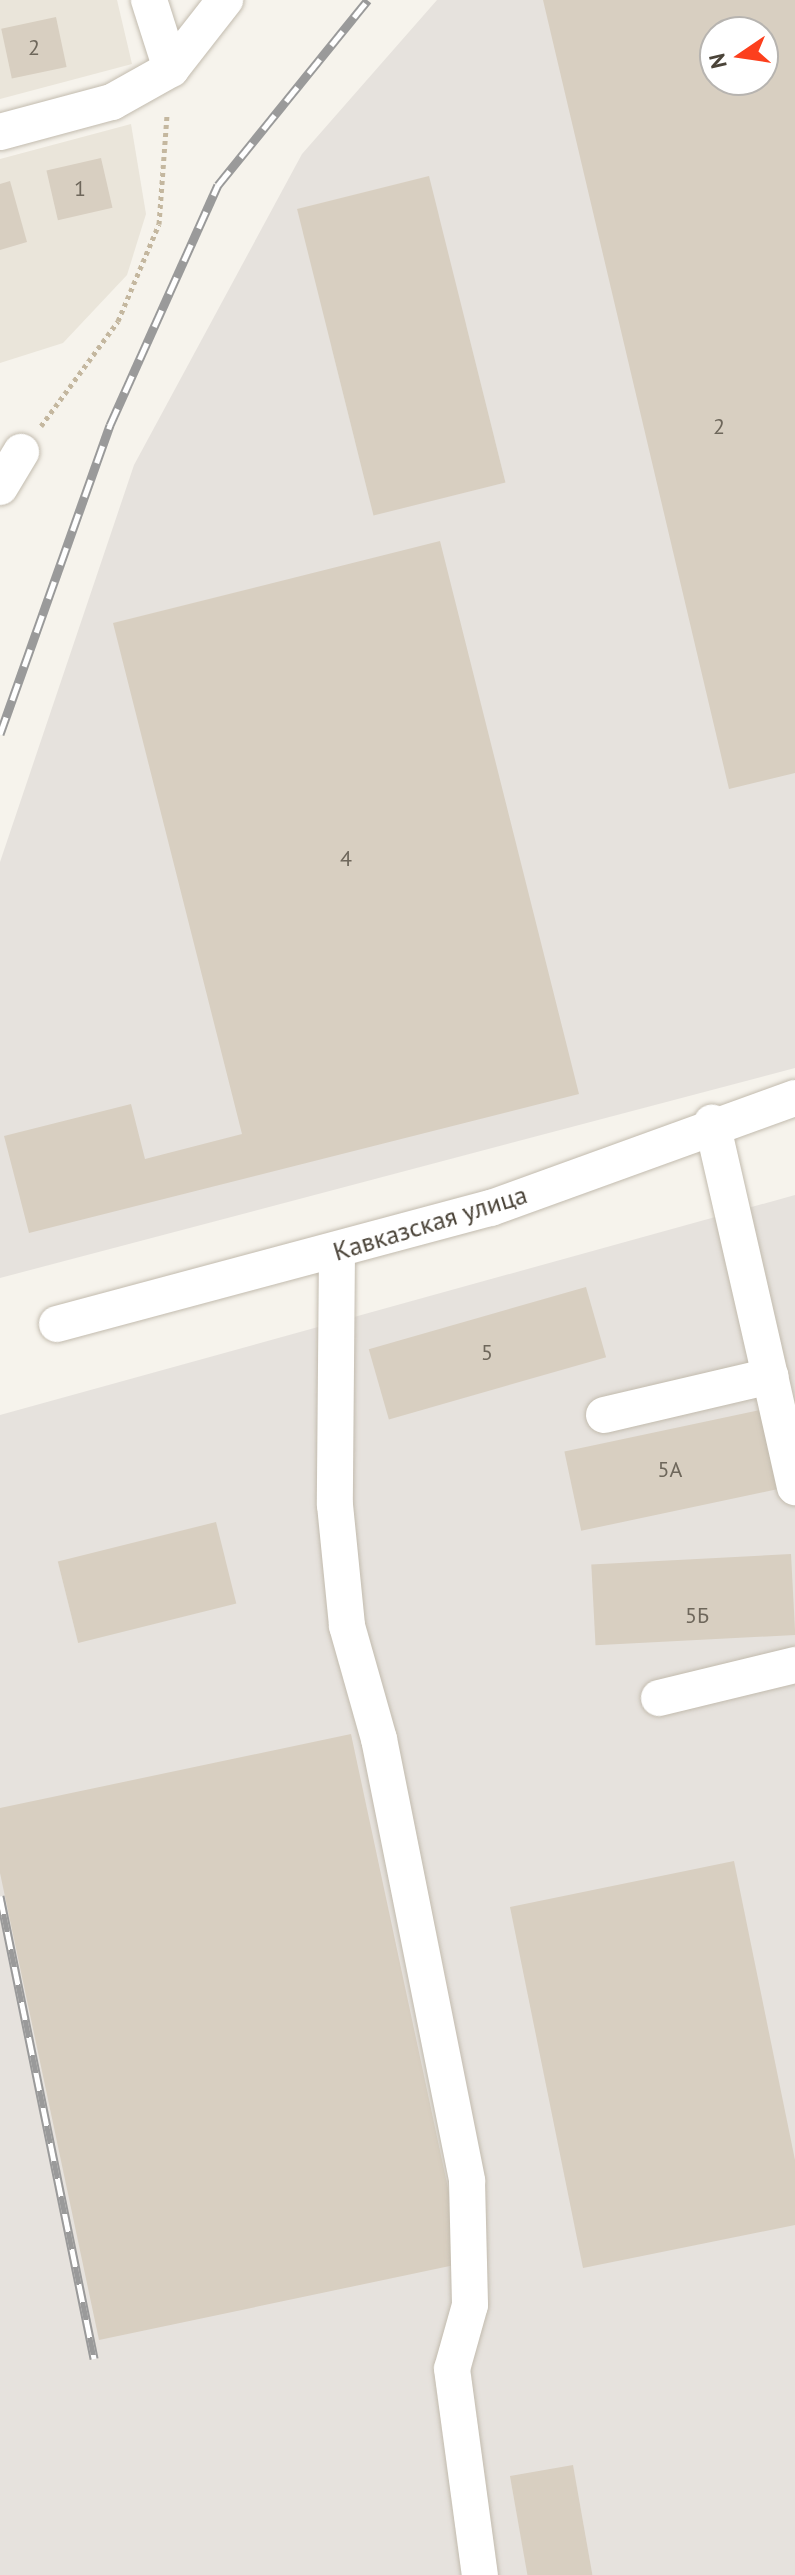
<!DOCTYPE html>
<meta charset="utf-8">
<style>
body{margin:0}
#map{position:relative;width:795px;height:2575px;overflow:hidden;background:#f6f3ec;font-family:"PT Sans",sans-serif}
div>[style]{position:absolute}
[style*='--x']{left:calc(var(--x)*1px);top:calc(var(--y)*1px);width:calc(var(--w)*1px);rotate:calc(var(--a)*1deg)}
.residential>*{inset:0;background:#eae5da}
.industrial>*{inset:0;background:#e6e2dd}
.building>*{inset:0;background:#d8cfc1;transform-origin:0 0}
.path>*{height:5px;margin-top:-2.5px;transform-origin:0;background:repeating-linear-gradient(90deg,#c4b79f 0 4px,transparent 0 8px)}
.roads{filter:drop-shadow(0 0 2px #c2bbae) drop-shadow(0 0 2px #c2bbae)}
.minor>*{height:36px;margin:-18px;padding:0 18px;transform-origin:18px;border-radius:18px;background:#fff}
.rail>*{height:9px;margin-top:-4.5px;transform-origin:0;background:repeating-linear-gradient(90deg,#fff 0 18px,#9a9a9a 0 36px);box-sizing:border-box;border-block:2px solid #9a9a9a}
span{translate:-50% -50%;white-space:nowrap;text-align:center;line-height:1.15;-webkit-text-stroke:7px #fff;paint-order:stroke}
.number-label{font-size:22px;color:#6e675b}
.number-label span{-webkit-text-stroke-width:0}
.street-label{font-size:26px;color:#4b4439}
.north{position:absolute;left:699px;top:16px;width:80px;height:80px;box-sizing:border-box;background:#fff;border:2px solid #b7b4b0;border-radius:50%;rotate:257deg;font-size:22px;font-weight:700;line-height:32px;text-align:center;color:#4b4439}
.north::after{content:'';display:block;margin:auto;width:28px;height:36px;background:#fc3f1d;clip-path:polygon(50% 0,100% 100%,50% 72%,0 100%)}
</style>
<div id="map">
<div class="residential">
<i style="clip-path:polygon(0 0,117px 0,132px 64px,0 99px)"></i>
<i style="clip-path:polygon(131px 124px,146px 214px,127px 275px,63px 343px,0 363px,0 159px)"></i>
</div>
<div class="industrial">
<i style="clip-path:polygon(evenodd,437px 0,795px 0,795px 1068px,0 1278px,0 862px,134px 465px,302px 154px,437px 0,715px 32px,763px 32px,763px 80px,715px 80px,715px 32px)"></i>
<i style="clip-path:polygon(795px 1195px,795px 2575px,0 2575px,0 1415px)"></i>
</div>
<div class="building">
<i style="clip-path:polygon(evenodd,543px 0,795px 0,795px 773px,729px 789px,543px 0,715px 32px,763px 32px,763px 80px,715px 80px,715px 32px)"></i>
<i style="left:56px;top:17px;width:51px;height:56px;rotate:78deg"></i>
<i style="left:101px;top:158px;width:51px;height:56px;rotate:77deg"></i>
<i style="left:429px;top:176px;width:316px;height:136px;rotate:76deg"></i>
<i style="clip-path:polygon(10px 181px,27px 242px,0 250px,0 184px)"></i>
<i style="clip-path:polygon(440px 541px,579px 1094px,29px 1233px,4px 1136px,131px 1104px,145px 1159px,242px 1134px,113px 623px)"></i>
<i style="left:586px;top:1287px;width:73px;height:226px;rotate:74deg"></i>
<i style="left:760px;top:1410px;width:81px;height:200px;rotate:78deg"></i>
<i style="left:216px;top:1522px;width:84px;height:163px;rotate:76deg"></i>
<i style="left:791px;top:1554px;width:81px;height:200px;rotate:87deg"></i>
<i style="clip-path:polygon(351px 1734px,464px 2263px,99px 2340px,0 1873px,0 1808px)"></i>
<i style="clip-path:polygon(734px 1861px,795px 2160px,795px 2225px,583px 2268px,510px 1907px)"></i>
<i style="left:573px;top:2465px;width:112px;height:64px;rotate:80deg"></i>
</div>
<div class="path">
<i style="--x:41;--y:426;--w:130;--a:-53.7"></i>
<i style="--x:118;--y:321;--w:105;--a:-67.1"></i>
<i style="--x:159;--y:224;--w:110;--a:-85.8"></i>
</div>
<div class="roads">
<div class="minor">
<i style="--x:149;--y:0;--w:72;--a:72.3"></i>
<i style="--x:0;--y:132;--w:116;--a:-15"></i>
<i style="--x:112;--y:102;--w:68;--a:-29.2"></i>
<i style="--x:171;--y:69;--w:88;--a:-52"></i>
<i style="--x:0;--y:487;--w:41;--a:-59"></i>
<i style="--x:337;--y:1251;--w:254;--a:90.5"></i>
<i style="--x:335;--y:1505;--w:122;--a:84.3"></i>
<i style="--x:347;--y:1626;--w:117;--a:74.2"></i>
<i style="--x:379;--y:1739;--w:451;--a:78.7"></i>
<i style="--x:467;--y:2181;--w:124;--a:88.6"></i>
<i style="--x:470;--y:2305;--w:66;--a:105.7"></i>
<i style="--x:452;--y:2369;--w:208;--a:82.3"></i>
<i style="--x:57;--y:1324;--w:449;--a:-15"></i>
<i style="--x:491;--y:1208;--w:323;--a:-19.9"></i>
<i style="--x:770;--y:1376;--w:114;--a:77.3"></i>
<i style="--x:604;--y:1415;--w:171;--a:-13.2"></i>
<i style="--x:770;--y:1376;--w:260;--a:-102.9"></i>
<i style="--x:659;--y:1698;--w:140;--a:-13.6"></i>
</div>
</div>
<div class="rail">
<i style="--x:0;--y:734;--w:328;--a:-70.4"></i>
<i style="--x:110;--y:425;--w:263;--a:-65.8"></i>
<i style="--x:218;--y:185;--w:238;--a:-51"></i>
<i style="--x:0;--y:1896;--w:472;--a:78.5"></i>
</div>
<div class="number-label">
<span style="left:34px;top:48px">2</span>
<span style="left:80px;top:189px">1</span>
<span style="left:719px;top:427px">2</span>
<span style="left:346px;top:859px">4</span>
<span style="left:487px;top:1353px">5</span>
<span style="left:670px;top:1470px">5А</span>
<span style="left:697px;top:1616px">5Б</span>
</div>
<div class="street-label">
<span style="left:430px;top:1223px;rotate:-17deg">Кавказская улица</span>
</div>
<div class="north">N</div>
</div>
